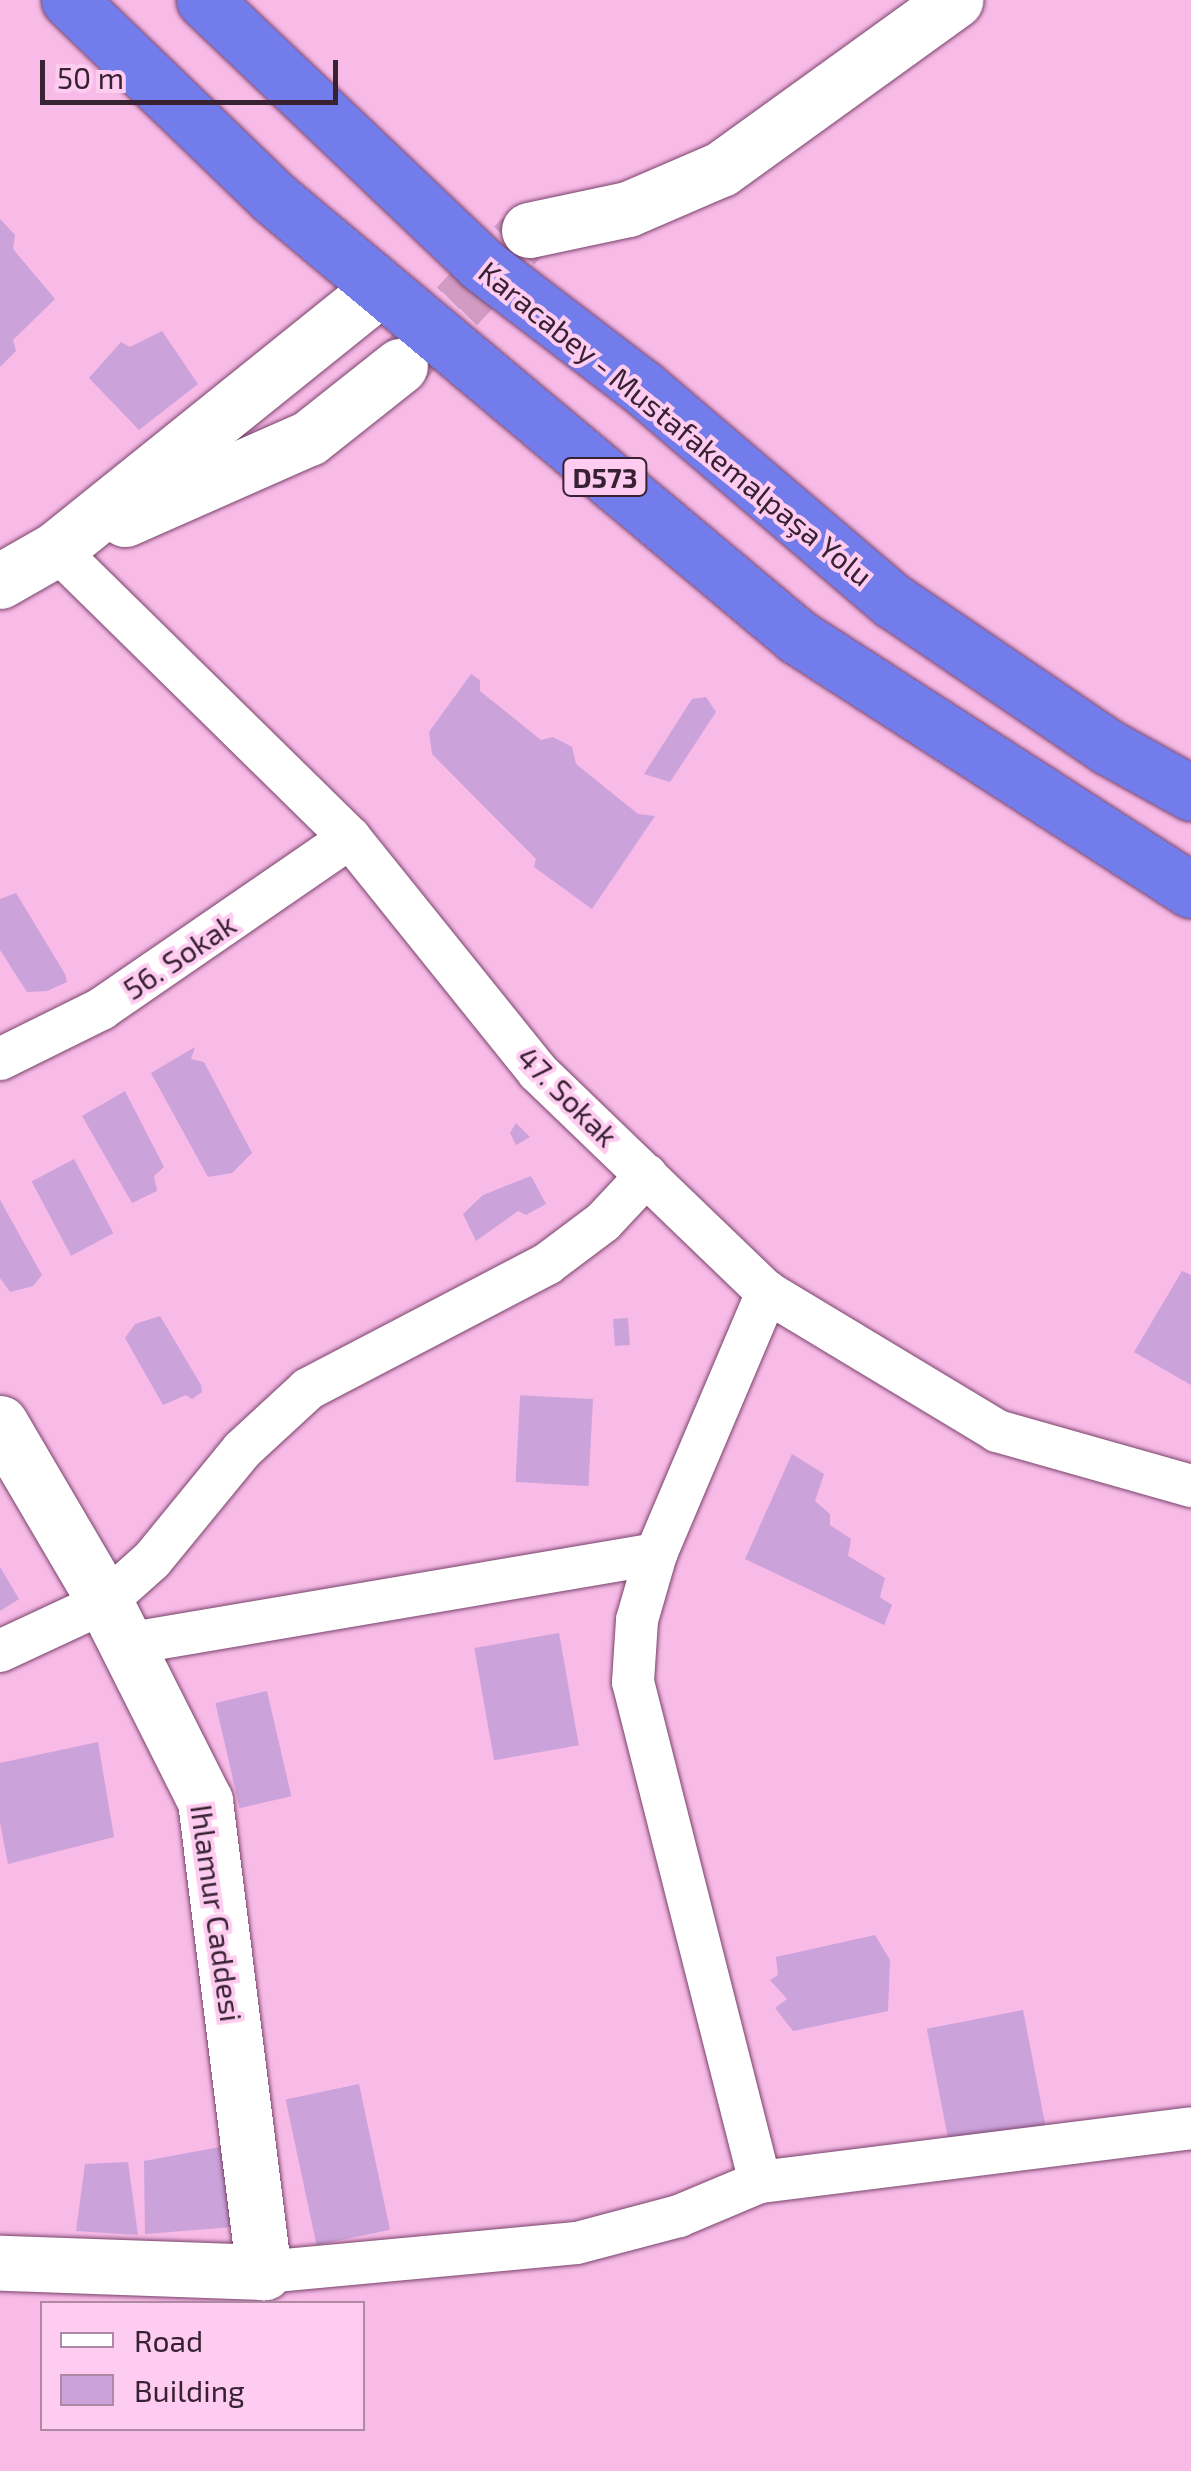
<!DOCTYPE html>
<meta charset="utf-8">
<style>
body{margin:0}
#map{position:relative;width:1191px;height:2471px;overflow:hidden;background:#f8bae7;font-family:"Exo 2",sans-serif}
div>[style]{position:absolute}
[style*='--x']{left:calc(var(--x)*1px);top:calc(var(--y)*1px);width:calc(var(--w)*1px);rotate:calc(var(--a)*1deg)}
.building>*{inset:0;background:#cba2da;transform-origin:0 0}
.secondary-tunnel>*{height:55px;margin-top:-27.5px;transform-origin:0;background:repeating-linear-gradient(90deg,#d29bc3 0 55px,transparent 0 83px)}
.roads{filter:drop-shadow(0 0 2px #78446b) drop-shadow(0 0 2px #78446b)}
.street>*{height:42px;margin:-21px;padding:0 21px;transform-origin:21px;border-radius:21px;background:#fff}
.secondary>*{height:55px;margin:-27.5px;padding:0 27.5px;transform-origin:27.5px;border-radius:27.5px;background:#fff}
.highway>*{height:55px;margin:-27.5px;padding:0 27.5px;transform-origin:27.5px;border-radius:27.5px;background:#727ceb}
span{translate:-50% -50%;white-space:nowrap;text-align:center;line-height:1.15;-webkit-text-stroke:8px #feccf0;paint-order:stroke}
.shield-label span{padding:2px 8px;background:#feccf0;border:2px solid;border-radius:8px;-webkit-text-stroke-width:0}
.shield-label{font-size:28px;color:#382132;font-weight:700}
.street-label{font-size:30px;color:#382132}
.legend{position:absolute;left:40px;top:2301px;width:325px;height:130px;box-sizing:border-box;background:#feccf0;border:2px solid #af88a4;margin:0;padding:12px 18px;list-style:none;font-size:30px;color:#382132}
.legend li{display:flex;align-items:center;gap:20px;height:50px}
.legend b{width:50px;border:2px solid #af88a4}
.scale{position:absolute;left:40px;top:60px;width:298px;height:45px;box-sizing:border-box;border:5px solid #382132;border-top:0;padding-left:12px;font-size:30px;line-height:35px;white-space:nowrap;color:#382132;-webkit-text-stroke:8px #feccf0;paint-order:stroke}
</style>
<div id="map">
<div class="building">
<i style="clip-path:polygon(0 219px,15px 235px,13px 249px,55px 299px,13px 340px,16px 351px,0 367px)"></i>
<i style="clip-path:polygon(162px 331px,198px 384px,139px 430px,89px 378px,121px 342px,130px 347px)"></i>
<i style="clip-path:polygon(471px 674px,480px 680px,480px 691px,541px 740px,553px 737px,572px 747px,576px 764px,638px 814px,655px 816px,592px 909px,534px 867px,536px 859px,432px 754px,429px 732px)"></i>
<i style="clip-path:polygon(706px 697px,716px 712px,670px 782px,644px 774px,692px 699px)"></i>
<i style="clip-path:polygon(16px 893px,65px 974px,67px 982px,47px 991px,27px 992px,0 950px,0 899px)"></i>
<i style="clip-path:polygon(195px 1047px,191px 1059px,204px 1062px,252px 1153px,232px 1173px,208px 1177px,151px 1073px)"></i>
<i style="clip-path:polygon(125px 1091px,164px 1167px,154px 1176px,157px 1191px,132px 1203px,82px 1116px)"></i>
<i style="clip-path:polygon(516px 1123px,530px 1137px,516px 1145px,510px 1133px)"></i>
<i style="left:74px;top:1159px;width:84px;height:48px;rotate:62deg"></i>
<i style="clip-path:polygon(531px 1176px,546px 1204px,526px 1215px,518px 1211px,476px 1241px,463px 1214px,483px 1195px)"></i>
<i style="clip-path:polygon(0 1200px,42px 1275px,33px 1286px,10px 1292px,0 1278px)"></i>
<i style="clip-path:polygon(1182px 1271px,1191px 1275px,1191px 1385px,1134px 1352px)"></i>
<i style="clip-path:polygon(160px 1316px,201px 1385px,202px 1392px,192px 1399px,186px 1395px,163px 1405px,125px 1338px,135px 1324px)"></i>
<i style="left:628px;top:1318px;width:27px;height:15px;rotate:86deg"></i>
<i style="left:593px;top:1399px;width:87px;height:73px;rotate:93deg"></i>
<i style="clip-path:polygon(792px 1454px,824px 1474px,815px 1501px,830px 1514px,830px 1525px,851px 1539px,848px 1556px,885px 1578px,880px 1597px,892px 1605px,884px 1625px,745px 1559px)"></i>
<i style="clip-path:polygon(0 1567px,19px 1599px,0 1611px)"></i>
<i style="left:559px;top:1633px;width:114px;height:86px;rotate:80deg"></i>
<i style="left:267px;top:1691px;width:108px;height:53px;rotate:77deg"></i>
<i style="clip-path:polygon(98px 1742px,114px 1837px,8px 1864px,0 1823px,0 1763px)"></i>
<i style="clip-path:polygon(875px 1935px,890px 1960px,888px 2011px,793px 2031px,775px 2008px,787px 1999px,770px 1980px,778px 1975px,776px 1957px)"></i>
<i style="left:1023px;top:2010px;width:118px;height:98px;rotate:79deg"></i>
<i style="left:359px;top:2084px;width:149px;height:75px;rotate:78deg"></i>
<i style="clip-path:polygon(236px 2144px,246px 2226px,145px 2234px,144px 2161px)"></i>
<i style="clip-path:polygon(128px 2162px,138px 2235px,76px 2231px,85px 2164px)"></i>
</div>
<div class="secondary-tunnel">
<i style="--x:400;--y:366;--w:179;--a:-46.6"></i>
</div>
<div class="roads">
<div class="street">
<i style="--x:56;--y:549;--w:412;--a:44.5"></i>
<i style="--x:350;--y:838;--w:300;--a:51.2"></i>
<i style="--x:538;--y:1072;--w:318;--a:43.9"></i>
<i style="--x:767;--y:1292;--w:269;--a:31.1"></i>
<i style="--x:997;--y:1431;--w:202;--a:15.8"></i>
<i style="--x:0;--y:1059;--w:113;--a:-26.3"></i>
<i style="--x:101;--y:1009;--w:302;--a:-34.5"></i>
<i style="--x:126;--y:1644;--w:538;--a:-9.64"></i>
<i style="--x:0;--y:1651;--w:116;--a:-25"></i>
<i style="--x:105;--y:1602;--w:63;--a:-41.8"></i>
<i style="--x:152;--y:1560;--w:142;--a:-50.7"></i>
<i style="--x:242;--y:1450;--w:90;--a:-42.7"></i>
<i style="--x:308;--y:1389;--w:270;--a:-27.6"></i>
<i style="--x:547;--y:1264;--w:70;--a:-36.9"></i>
<i style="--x:603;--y:1222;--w:64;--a:-46.9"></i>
<i style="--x:760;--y:2182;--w:516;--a:-104.25"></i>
<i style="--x:633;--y:1682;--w:62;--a:-86.3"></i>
<i style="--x:637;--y:1620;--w:69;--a:-73.9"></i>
<i style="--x:656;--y:1554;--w:285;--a:-67"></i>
<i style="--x:264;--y:2272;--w:314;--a:-5.3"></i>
<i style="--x:577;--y:2243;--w:106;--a:-14.8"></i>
<i style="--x:679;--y:2216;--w:88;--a:-22.8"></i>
<i style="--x:760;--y:2182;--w:434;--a:-7.1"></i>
</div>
<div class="secondary">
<i style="--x:529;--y:230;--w:101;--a:-12"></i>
<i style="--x:628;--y:209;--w:101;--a:-23.3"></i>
<i style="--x:721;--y:169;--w:289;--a:-35.8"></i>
<i style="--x:125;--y:519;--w:201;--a:-23.8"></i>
<i style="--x:309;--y:438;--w:116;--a:-38.4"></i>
<i style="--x:0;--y:581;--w:64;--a:-29.7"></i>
<i style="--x:56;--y:549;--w:415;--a:-38.8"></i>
<i style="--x:0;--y:1423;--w:208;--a:59.6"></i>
<i style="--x:105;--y:1602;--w:223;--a:63.3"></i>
<i style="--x:205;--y:1801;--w:475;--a:82.9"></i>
<i style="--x:264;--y:2272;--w:264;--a:-178"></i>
</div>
<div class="highway">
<i style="--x:69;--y:0;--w:285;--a:44"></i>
<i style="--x:274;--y:198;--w:684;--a:39.96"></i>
<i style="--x:798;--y:637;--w:467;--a:32.8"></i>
<i style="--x:204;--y:0;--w:383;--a:43.6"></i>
<i style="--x:481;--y:264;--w:203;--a:37.4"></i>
<i style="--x:642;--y:387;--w:330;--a:40.5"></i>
<i style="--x:893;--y:601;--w:260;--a:34.2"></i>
<i style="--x:1108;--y:747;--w:95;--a:29"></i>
</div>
</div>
<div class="shield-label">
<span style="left:605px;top:477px">D573</span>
</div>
<div class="street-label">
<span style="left:676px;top:423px;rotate:39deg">Karacabey - Mustafakemalpaşa Yolu</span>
<span style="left:179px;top:956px;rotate:-34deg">56. Sokak</span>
<span style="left:568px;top:1096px;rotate:45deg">47. Sokak</span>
<span style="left:217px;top:1913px;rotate:82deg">Ihlamur Caddesi</span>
</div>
<ul class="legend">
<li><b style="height:12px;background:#fff"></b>Road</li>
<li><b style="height:28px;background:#cba2da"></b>Building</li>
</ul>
<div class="scale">50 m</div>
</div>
